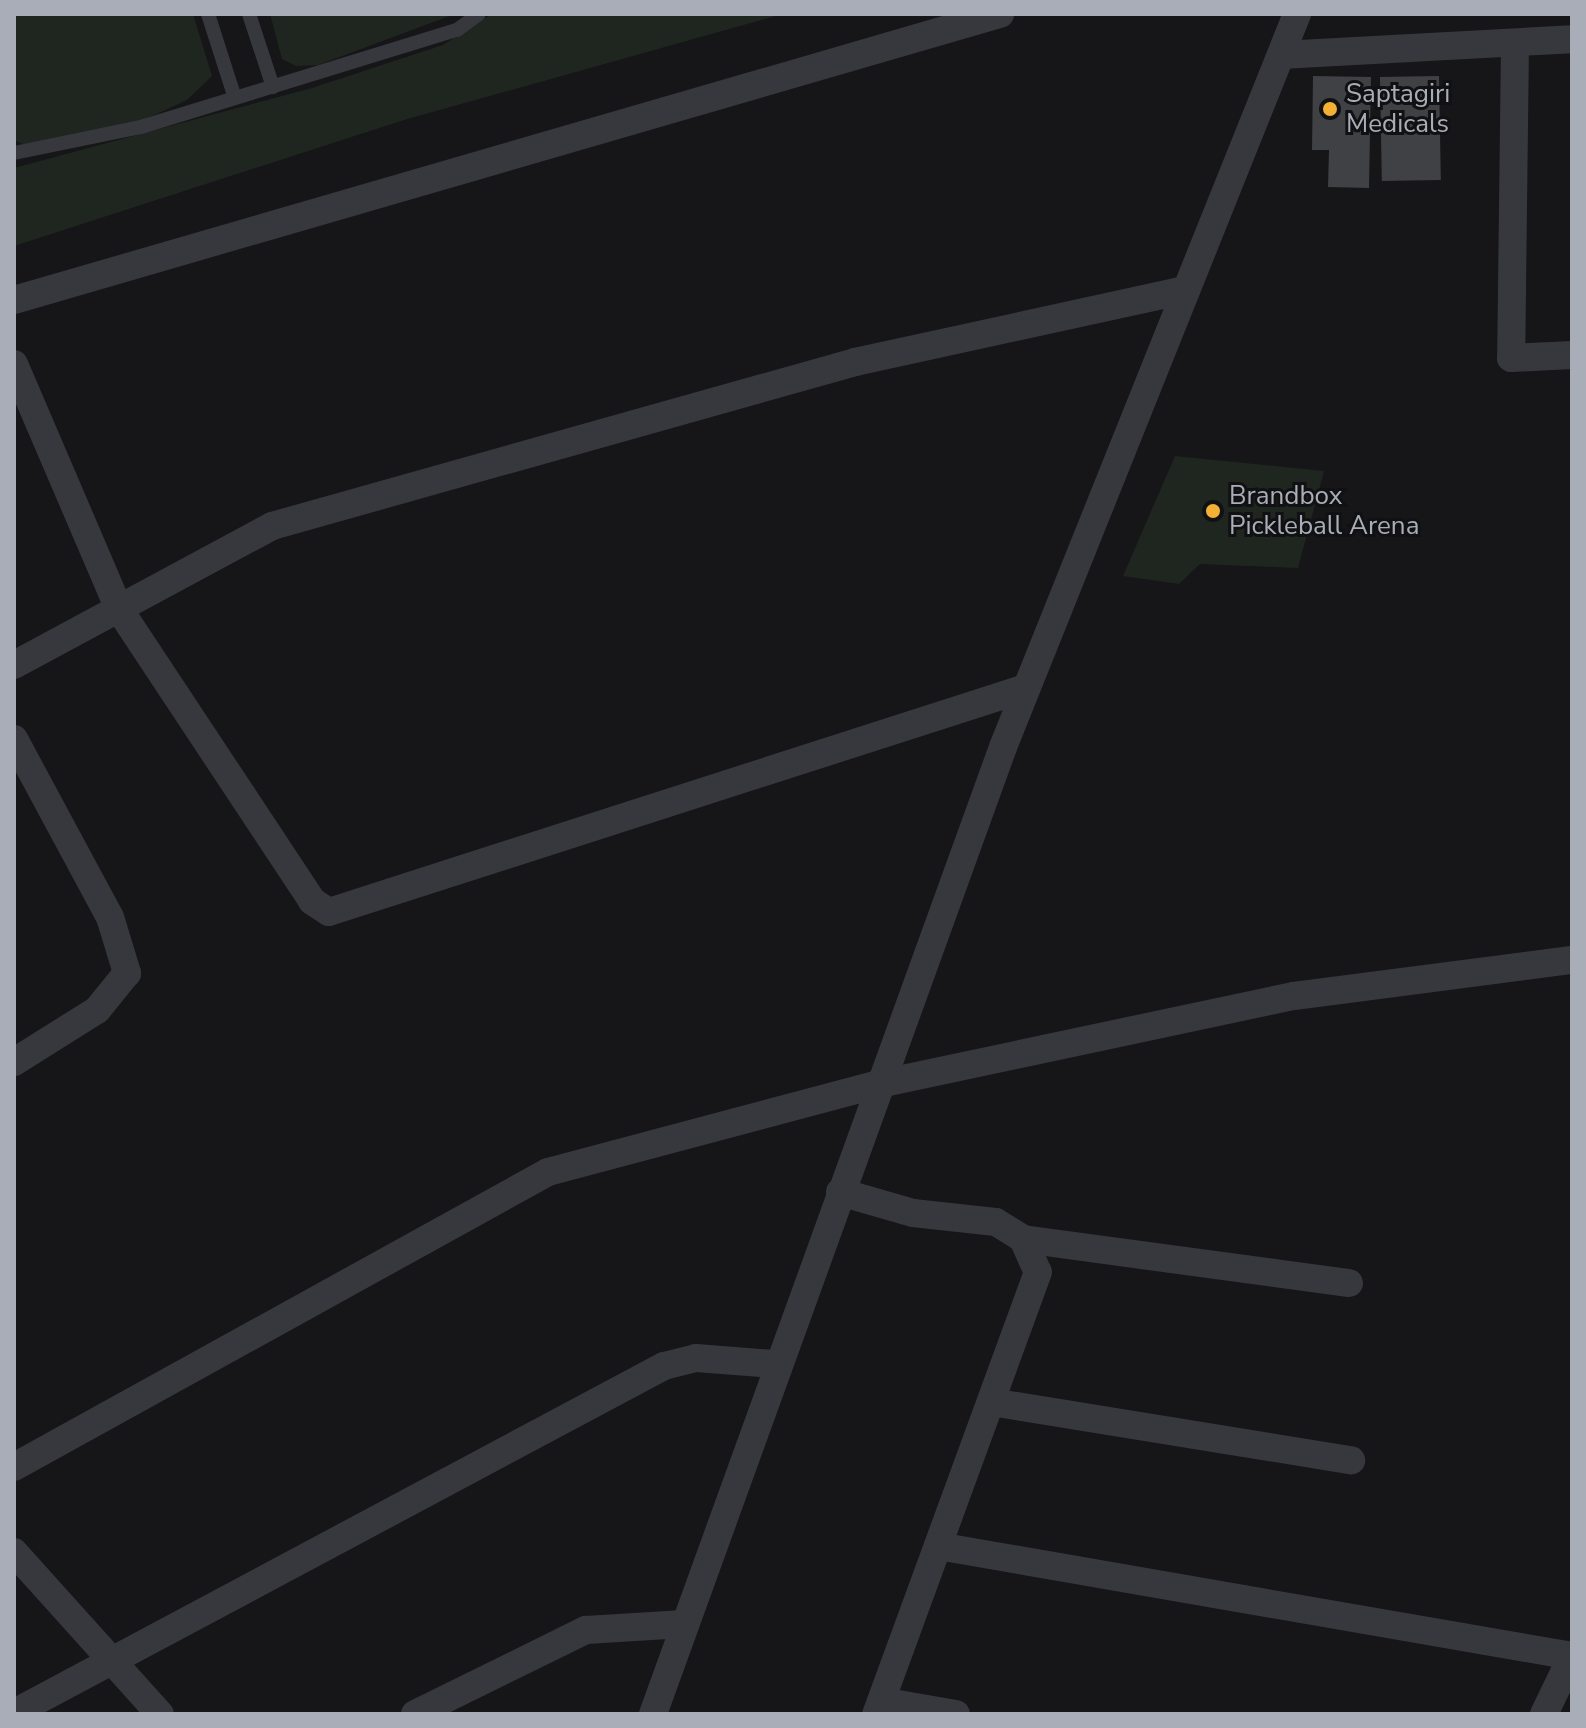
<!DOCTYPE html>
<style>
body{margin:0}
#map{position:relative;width:1586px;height:1728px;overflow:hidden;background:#161618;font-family:"Nunito Sans",sans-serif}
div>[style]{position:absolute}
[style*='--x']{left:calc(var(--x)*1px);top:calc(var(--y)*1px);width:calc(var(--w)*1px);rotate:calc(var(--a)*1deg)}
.green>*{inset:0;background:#1e261f}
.building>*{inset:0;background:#404145;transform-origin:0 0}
.service>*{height:14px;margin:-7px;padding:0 7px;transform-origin:7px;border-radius:7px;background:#37383d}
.minor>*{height:28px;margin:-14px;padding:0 14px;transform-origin:14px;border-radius:14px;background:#37383d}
.dots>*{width:22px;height:22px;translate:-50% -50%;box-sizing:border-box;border:4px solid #111113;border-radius:50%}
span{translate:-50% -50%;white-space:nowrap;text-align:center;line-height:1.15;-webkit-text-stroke:6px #111113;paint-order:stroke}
.poi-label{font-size:26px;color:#a8adb8}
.left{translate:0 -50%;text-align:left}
.frame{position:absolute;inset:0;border:16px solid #a8adb8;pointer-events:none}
</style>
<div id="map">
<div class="green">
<i style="clip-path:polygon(14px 14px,193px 14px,212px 76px,187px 100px,139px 122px,25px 145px,14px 140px)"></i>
<i style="clip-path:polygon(270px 14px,455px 14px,318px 65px,296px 66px,282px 59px)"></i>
<i style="clip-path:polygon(492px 14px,783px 14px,404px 120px,14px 246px,14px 168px,312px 88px,443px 45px)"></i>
<i style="clip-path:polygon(1175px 456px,1324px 471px,1298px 568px,1200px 564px,1179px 584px,1123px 576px)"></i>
</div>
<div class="building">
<i style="clip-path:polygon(1313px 76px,1371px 77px,1369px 188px,1328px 187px,1329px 150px,1312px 150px)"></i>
<i style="left:1439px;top:76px;width:104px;height:59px;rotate:89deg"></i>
</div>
<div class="service">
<i style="--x:208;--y:14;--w:88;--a:72.2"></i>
<i style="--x:249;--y:14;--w:77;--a:71.8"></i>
<i style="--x:14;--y:153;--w:130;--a:-11.6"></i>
<i style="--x:141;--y:127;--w:331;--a:-17.1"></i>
<i style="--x:457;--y:30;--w:27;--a:-36"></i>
</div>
<div class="minor">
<i style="--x:1515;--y:43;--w:315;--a:90.7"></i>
<i style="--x:1511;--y:358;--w:61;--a:-2.8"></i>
<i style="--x:1281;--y:55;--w:291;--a:-3.1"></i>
<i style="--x:14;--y:300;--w:1027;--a:-16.18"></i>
<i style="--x:14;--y:364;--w:267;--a:66.8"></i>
<i style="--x:119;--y:609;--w:350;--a:56.5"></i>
<i style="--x:312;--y:901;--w:20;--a:33"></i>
<i style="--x:329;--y:912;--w:732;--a:-17.82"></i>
<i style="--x:14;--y:665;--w:293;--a:-28.3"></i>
<i style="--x:272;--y:526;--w:606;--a:-15.71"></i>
<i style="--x:855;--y:362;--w:339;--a:-12.3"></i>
<i style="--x:14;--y:739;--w:202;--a:61.7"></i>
<i style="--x:110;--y:917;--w:59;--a:73.1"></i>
<i style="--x:127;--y:973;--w:48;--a:129"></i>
<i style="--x:97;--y:1010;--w:98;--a:147.9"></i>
<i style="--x:840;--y:1192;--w:76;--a:16"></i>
<i style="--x:913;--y:1213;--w:83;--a:6.2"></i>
<i style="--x:996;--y:1222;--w:32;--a:32"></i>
<i style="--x:1023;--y:1239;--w:36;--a:66"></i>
<i style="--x:1038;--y:1272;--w:471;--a:110.1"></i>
<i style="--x:1023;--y:1239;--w:329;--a:7.7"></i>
<i style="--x:991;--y:1402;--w:365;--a:9.2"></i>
<i style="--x:14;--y:1467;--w:610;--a:-28.92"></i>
<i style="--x:548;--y:1172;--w:342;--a:-14.9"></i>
<i style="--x:879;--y:1084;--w:424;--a:-12"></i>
<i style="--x:1294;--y:996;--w:280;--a:-7.4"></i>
<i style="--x:938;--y:1546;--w:643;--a:9.84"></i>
<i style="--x:14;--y:1552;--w:218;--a:48"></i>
<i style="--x:881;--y:1701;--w:76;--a:9.8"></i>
<i style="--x:14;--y:1713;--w:737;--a:-28.1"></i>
<i style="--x:664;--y:1366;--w:33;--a:-14"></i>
<i style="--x:696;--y:1358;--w:78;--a:4.4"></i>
<i style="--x:415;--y:1714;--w:191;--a:-26.2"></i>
<i style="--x:586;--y:1630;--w:98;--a:-3.5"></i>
<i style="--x:653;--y:1714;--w:1028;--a:-70.1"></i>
<i style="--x:1003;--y:747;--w:790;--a:-68.14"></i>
<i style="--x:1544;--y:1714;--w:64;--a:-64.2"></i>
</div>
<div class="dots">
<i style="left:1330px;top:109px;background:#f2b134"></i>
<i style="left:1213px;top:511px;background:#f2b134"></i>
</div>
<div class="poi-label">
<span class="left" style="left:1346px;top:109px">Saptagiri<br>Medicals</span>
<span class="left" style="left:1229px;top:511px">Brandbox<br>Pickleball Arena</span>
</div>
<div class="frame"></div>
</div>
